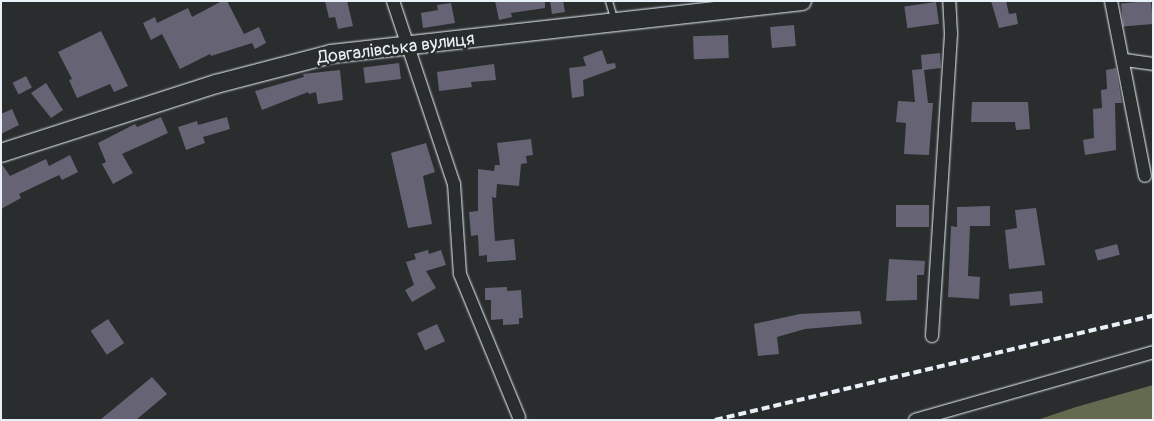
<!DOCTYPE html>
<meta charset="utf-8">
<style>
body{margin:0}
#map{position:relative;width:1154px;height:421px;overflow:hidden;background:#2a2d2e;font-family:Pangolin,sans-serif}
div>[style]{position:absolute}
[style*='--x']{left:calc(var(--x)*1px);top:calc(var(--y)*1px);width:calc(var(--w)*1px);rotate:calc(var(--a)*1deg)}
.green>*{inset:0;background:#636a50}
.building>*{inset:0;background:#666375;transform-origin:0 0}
.roads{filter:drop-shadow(0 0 1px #e8f1f8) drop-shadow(0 0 1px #e8f1f8)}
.lane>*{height:6px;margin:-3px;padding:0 3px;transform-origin:3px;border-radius:3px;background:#2a2d2e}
.street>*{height:12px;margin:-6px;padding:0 6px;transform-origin:6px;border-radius:6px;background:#2a2d2e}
.secondary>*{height:18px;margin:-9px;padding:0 9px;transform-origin:9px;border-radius:9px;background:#2a2d2e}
.rail>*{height:4px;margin-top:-2px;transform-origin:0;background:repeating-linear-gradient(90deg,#e8f1f8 0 8px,transparent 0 12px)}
span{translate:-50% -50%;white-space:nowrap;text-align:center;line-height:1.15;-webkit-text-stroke:5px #2a2d2e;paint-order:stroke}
.street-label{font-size:18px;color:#e8f1f8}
.frame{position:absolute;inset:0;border:2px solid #e8f1f8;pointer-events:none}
</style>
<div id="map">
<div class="green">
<i style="clip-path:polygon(1153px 385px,1153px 420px,1037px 420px,1076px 407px)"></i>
</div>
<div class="building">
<i style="clip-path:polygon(222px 1px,227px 1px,244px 34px,259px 27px,266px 43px,255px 49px,252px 43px,211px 56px,210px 54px,180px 69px,162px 34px,151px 40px,143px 23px,155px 17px,157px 23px,188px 8px,192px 17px)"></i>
<i style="clip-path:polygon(325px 1px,347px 1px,353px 26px,338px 29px,335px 17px,329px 18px)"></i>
<i style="clip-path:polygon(495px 1px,545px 1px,545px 8px,511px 13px,512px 17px,499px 20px)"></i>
<i style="clip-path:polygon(550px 1px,563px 1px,565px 12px,552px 14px)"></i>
<i style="clip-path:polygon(991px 1px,1006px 1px,1009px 14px,1016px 13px,1018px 24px,999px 28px)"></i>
<i style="left:1151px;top:1px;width:23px;height:30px;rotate:85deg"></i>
<i style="left:936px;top:2px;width:22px;height:32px;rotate:82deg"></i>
<i style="clip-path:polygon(451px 3px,455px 23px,423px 28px,421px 13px,438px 10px,437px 5px)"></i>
<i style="left:794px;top:25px;width:21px;height:24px;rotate:85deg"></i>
<i style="clip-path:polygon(101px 31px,128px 86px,114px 92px,110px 84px,77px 98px,69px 80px,72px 79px,58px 52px)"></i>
<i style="left:728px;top:35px;width:23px;height:35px;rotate:88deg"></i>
<i style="clip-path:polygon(602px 50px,607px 64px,615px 63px,616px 68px,583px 80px,584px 96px,572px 98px,569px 68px,586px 66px,583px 57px)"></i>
<i style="clip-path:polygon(940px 53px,941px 68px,924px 70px,928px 103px,933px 103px,929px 155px,904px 154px,906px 123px,896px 122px,898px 101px,915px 102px,912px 70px,922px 69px,921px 55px)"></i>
<i style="left:399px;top:63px;width:16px;height:36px;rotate:83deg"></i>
<i style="clip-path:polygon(494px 64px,496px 80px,471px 82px,472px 87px,439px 91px,437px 72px)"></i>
<i style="clip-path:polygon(1116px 68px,1122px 103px,1115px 103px,1116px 150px,1085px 155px,1083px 140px,1094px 138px,1093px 109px,1102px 108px,1101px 90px,1107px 89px,1106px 70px)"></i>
<i style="clip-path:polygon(340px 70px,343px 100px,318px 104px,316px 92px,309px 94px,308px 92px,262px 110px,255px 91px,304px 77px,303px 74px)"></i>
<i style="left:26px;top:76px;width:13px;height:15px;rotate:63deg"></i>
<i style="clip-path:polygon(46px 83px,63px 110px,51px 118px,31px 93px)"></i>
<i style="clip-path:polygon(972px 102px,1028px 102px,1030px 129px,1016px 130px,1015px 122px,971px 122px)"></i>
<i style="clip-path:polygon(12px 109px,19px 125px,1px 134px,1px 114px)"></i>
<i style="clip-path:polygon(161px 117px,168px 133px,122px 154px,133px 173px,113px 184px,102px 164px,106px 162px,98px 143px,135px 124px,137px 127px)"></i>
<i style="clip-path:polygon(227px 117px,230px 129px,203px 137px,205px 143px,186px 150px,178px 127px,197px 121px,198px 125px)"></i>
<i style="clip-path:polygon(531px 139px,533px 155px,526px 156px,527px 163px,521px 164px,519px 186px,497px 184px,496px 198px,492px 197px,495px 241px,514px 239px,516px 260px,487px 262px,487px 255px,479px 256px,478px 235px,471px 236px,469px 212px,478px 211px,478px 169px,494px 171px,495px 165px,500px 165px,497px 143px)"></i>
<i style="clip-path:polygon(426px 143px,435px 172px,423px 176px,432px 224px,408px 228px,391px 153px)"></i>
<i style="clip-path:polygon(70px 155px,78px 172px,62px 180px,59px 175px,19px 194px,21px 198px,1px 209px,1px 163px,10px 176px,46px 159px,49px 166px)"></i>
<i style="left:896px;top:205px;width:33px;height:22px"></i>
<i style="clip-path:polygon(990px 206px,990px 226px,970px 226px,968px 276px,980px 277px,979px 299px,948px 297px,951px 226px,957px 227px,957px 207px)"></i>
<i style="clip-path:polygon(1036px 208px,1045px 265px,1009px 269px,1005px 230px,1017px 228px,1015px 210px)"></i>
<i style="left:1117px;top:244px;width:11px;height:23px;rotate:75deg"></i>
<i style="clip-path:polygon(428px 250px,429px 254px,441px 250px,446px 265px,426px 271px,436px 288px,412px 302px,405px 290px,414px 285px,406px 262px,416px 259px,414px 254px)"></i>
<i style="clip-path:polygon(889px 259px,925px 261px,924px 275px,917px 275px,917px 300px,886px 301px)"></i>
<i style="clip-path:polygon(507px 287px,507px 291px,521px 290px,523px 318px,519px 318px,519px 324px,503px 325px,503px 319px,491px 320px,491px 300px,485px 300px,485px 288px)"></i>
<i style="left:1042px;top:291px;width:12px;height:33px;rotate:85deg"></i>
<i style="clip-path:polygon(860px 311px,862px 324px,805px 329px,777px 337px,779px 354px,758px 356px,754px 324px,800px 314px)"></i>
<i style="left:108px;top:319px;width:29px;height:21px;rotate:56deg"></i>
<i style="left:437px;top:324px;width:19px;height:22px;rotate:65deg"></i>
<i style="clip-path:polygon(152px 377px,167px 394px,136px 420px,100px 420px)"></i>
</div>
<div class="roads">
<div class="lane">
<i style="--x:609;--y:1;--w:22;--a:74"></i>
</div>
<div class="street">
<i style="--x:393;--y:1;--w:193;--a:71.6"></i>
<i style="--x:454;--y:184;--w:90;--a:86.2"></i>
<i style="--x:460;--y:274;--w:155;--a:67.6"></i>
<i style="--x:1111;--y:1;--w:178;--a:79"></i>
<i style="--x:1125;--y:60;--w:28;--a:8"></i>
<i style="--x:932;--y:336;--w:303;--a:-86.4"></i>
<i style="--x:951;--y:34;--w:33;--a:-93"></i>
<i style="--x:915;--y:420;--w:248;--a:-15.9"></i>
</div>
<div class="secondary">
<i style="--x:1;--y:153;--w:226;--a:-17.8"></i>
<i style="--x:216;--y:84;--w:119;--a:-14.6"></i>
<i style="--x:331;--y:54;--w:474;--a:-6.4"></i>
</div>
</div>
<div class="rail">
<i style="--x:715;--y:420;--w:450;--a:-13.4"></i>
</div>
<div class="street-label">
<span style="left:396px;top:49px;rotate:-7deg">Довгалівська вулиця</span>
</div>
<div class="frame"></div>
</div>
